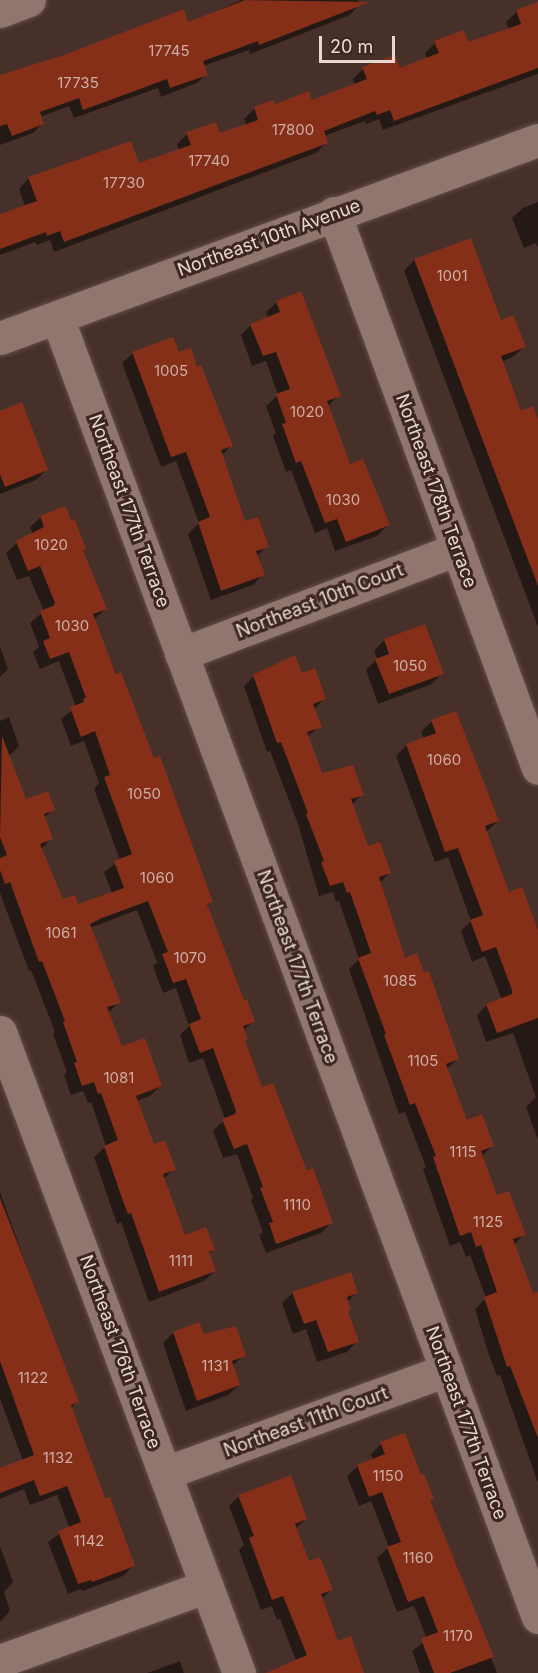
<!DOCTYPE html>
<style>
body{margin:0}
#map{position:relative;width:538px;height:1673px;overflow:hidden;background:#47302a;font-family:Inter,sans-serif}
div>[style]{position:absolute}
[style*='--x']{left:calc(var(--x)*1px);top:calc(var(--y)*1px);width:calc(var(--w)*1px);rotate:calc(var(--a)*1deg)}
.shadow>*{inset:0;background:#0007}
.building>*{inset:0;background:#852f19}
.roads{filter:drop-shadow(0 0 2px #614e48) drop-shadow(0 0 2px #614e48)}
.minor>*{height:33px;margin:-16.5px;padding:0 16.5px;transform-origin:16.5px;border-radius:16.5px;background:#91766f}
span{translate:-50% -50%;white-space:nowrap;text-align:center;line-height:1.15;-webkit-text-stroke:6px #3d2620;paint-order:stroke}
.number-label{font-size:15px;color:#ceaea5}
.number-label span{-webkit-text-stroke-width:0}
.street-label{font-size:18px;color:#e7d8d4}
.scale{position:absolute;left:319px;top:36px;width:76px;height:27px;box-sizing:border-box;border:3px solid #e7d8d4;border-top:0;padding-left:8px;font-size:18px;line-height:21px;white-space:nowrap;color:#e7d8d4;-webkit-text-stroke:4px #3d2620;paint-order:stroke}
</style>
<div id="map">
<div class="shadow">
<i style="clip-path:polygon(241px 0,358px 0,359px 5px,350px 15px,250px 54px,249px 50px,203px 66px,206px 74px,197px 83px,161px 97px,158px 88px,74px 118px,69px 106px,40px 117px,42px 124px,33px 133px,0 145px,0 78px,188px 24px)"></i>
<i style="clip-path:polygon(538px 3px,538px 74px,383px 130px,379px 119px,366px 124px,365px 121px,324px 136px,326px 143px,316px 153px,54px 252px,50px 240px,37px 245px,35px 242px,0 255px,0 216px,25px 206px,19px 189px,29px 178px,138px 165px,179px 150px,177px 144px,187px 134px,219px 135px,247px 126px,244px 119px,254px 109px,311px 102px,355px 85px,353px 79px,363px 69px,399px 70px,427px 59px,425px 53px,435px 43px,467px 44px,509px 30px,506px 22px,517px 11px)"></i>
<i style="clip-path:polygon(538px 202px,538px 248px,536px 243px,524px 248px,512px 218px,523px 208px)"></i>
<i style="clip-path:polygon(470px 240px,500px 322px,524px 347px,513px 357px,501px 362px,520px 413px,538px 424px,538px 627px,404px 271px,414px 260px)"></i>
<i style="clip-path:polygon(277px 302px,339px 395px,328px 406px,349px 465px,388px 525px,377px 536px,335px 551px,327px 528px,315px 533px,291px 470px,286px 472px,273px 436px,276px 433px,266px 406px,278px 395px,266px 361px,252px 366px,241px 335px,251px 325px,268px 318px,266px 312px)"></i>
<i style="clip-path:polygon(133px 353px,178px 354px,197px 368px,232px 445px,221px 456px,245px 523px,267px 546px,257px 556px,263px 574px,253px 585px,211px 600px,188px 534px,199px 523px,176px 461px,161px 467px,122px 363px)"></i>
<i style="clip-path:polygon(0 413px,46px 470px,36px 480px,0 494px)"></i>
<i style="clip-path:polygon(41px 517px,85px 549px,82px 551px,105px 609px,94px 620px,211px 901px,206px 906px,243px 1002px,253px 1021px,243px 1031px,243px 1041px,261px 1089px,332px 1222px,321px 1233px,266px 1253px,259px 1235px,263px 1232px,251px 1200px,253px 1198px,237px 1154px,223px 1158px,213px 1131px,225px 1119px,203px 1058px,189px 1063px,180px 1035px,189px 1026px,176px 988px,163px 993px,153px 966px,157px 962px,137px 910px,90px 928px,119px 1002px,108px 1013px,121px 1048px,160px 1086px,150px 1096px,137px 1101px,153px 1146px,174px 1169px,164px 1179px,184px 1237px,213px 1250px,209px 1254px,215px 1271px,204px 1281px,149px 1302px,121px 1222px,117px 1224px,113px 1212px,94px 1157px,106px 1146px,91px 1102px,88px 1103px,83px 1091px,71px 1095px,64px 1075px,67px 1072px,53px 1034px,55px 1032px,31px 970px,29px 971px,0 893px,0 721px,9px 717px,19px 746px,8px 757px,25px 801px,53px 809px,44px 818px,51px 839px,41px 849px,63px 901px,77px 906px,112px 893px,104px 872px,120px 860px,94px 789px,99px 783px,84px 741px,71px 746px,61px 719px,76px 707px,59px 661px,40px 669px,33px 652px,39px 647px,30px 623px,44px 611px,29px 576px,17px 580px,6px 553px,17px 543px,33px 534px,30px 527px)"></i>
<i style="clip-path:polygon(384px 640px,442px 673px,432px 684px,378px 704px,366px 670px,377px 659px,374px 651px)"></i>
<i style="clip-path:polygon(0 647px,8px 669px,0 677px)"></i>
<i style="clip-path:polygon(301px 675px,325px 698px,313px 710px,320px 726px,307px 737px,321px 775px,362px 794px,352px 805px,367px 848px,389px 873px,380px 883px,404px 960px,458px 1058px,446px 1070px,466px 1122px,492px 1146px,482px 1156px,496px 1197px,524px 1234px,514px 1245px,532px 1295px,538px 1293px,538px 1483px,500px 1375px,497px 1376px,488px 1352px,475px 1309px,486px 1298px,470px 1255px,466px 1257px,460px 1242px,450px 1246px,423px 1169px,426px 1167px,405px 1112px,399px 1114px,349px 969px,359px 959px,339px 901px,336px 902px,333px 892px,319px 896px,298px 824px,270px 751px,267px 752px,244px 686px,254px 676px)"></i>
<i style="clip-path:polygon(432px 721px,498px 821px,486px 832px,508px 894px,538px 934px,538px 1140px,526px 1107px,536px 1097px,513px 1033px,486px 1042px,477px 1015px,487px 1005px,502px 1000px,485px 956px,472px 962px,461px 931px,471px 921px,448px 857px,435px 862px,396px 756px,407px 745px,424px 739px,421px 732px)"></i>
<i style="clip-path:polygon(0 1192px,67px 1379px,78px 1401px,71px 1408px,104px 1500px,133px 1566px,123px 1576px,82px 1591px,81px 1589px,68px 1594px,48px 1542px,69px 1527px,57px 1495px,30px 1505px,24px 1489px,0 1499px,0 1469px,23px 1461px,0 1399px)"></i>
<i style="clip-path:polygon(293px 1293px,356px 1293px,347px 1302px,349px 1310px,347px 1312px,357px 1341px,347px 1352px,317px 1362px,306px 1329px,293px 1334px,282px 1303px)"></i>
<i style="clip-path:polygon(173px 1333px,203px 1336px,244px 1355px,232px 1366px,239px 1385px,228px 1395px,186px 1411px,163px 1343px)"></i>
<i style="clip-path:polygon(381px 1444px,420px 1477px,432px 1498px,429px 1502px,451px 1559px,454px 1558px,497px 1673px,420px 1673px,412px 1651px,427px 1639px,414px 1606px,397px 1612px,377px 1558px,389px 1547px,371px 1501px,359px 1506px,347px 1476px,358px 1466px,373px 1460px,371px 1454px)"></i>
<i style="clip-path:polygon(239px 1496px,306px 1519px,295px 1529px,308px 1563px,331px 1590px,321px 1600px,337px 1643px,363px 1673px,291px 1673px,297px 1663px,280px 1619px,277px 1620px,272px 1606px,261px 1610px,239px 1550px,244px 1545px,229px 1506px)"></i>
<i style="clip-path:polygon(0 1546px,13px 1582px,4px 1592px,10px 1611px,0 1622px)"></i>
<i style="clip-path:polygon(180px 1661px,184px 1673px,147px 1673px)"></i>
</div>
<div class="building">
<i style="clip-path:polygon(245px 0,370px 2px,259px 45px,258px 41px,203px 61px,208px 75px,170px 88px,167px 79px,83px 110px,79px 98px,40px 112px,44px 124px,12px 136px,7px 124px,0 126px,0 75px,64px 55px,184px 9px,188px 22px)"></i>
<i style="clip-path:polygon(538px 2px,538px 68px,394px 121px,390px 110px,377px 115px,375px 111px,324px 131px,328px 143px,64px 242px,60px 231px,47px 236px,46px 232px,0 249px,0 214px,37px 201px,28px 177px,131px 141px,139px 163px,168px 153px,191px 145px,186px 132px,216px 122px,220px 133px,258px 120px,254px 107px,264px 103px,273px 100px,275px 104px,309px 91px,312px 100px,367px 79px,362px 67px,395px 55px,400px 68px,439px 53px,434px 41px,464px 30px,468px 42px,521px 24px,516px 10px)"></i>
<i style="clip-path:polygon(471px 238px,501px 320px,513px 315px,526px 347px,501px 356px,521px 411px,533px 406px,538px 420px,538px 586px,414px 259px)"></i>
<i style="clip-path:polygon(301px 291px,341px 396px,327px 401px,350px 464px,363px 459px,390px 525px,346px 542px,337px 519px,325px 523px,301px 461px,296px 463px,282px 424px,286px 423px,276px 394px,290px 389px,276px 352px,263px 356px,250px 324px,280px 312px,276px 301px)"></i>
<i style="clip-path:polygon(173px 337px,179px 352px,191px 348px,197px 367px,201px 365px,233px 446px,221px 450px,245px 521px,258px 517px,269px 547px,256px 551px,265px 575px,221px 591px,198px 522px,210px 517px,186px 452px,171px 457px,132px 352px)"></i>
<i style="clip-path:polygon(22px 402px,48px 470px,5px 487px,0 474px,0 411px)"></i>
<i style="clip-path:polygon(65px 506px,72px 521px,75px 520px,86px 549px,83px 550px,107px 609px,93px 614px,116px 674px,121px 672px,154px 758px,160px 756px,213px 902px,207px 904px,244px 1000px,247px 999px,255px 1022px,243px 1026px,248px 1039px,245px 1040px,262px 1087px,273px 1083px,307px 1171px,313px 1168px,333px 1223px,276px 1244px,269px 1223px,273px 1222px,260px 1188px,263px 1187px,247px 1144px,234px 1149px,222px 1119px,235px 1114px,236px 1111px,213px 1048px,200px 1053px,189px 1024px,201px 1019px,186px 979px,173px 983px,162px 954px,168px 952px,148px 901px,102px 918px,90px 924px,121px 1003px,107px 1007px,122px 1046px,145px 1038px,162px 1086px,136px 1096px,154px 1144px,165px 1140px,176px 1170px,163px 1174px,185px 1235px,206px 1227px,215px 1250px,209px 1252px,216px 1271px,159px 1292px,131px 1213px,128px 1214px,123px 1201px,104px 1146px,118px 1140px,101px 1093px,98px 1094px,94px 1082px,82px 1086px,74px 1063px,77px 1062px,63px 1022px,65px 1021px,42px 961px,39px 962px,10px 882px,5px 884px,0 870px,0 858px,7px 855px,0 837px,2px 736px,26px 799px,48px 791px,55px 810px,44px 814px,53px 839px,40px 844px,63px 899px,75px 895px,78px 904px,124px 888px,114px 861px,132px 854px,104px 777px,110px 775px,95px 731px,81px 737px,70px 707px,84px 702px,83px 699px,86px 698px,69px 652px,50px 659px,43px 641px,50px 638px,40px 611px,53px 606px,55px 603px,40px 566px,28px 571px,16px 541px,44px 527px,40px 516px)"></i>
<i style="clip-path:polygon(425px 624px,444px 674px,389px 694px,375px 659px,389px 654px,384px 639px)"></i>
<i style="clip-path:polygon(295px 655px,302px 673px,315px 668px,326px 699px,313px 704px,322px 727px,307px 732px,322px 773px,353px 765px,364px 795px,351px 799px,368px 846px,380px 842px,391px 873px,379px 877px,405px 958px,417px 953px,424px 972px,429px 971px,459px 1059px,446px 1064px,467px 1120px,482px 1114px,494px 1146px,481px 1151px,497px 1195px,509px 1191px,526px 1235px,513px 1239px,533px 1293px,538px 1292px,538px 1438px,510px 1366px,507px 1367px,484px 1297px,497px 1292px,481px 1245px,476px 1247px,471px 1232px,460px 1236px,433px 1157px,436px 1156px,415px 1103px,410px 1105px,384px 1035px,386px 1034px,358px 958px,371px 953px,350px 892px,347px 893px,343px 882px,330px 886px,321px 862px,324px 861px,306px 814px,308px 813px,281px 742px,277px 743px,253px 675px)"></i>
<i style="clip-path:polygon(456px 711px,499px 821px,485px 826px,509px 892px,522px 887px,538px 930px,538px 1018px,497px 1033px,486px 1004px,512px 994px,512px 990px,496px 947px,482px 952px,470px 920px,483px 915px,458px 848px,445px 852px,406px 744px,436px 733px,431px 720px)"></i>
<i style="clip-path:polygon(0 1198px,79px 1402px,71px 1405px,105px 1498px,110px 1497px,135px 1566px,92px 1582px,91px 1580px,78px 1584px,58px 1531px,81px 1522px,67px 1486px,40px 1496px,34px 1480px,0 1493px,0 1468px,34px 1455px,0 1361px)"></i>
<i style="clip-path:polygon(351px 1272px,358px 1293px,347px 1297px,351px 1310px,348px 1311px,359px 1342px,328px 1352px,316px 1320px,304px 1324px,292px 1292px)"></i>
<i style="clip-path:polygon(199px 1322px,204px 1334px,236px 1326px,246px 1356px,232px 1361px,240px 1385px,197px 1401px,173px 1332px)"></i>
<i style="clip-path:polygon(405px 1433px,421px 1475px,424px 1474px,434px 1499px,430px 1500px,494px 1657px,450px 1673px,434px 1673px,421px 1639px,438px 1632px,424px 1596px,408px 1602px,387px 1547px,401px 1542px,382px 1492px,369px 1497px,357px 1465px,385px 1454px,380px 1442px)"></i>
<i style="clip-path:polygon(291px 1475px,307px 1519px,295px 1524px,309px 1561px,320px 1557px,333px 1590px,321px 1594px,338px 1641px,351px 1636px,364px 1673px,266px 1673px,307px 1655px,283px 1596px,272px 1600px,249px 1538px,254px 1536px,238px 1495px)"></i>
</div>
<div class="roads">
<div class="minor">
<i style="--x:0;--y:11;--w:31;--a:-21"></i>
<i style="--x:334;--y:213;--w:591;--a:69.82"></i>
<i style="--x:57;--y:317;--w:1386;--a:69.7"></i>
<i style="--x:0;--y:338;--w:573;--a:-20.21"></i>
<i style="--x:181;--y:654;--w:296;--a:-20.8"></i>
<i style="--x:0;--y:1032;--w:684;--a:69.55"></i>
<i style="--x:165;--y:1473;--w:300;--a:-20.1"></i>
<i style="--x:0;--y:1661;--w:220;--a:-19.9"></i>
</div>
</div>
<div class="number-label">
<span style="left:169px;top:51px">17745</span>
<span style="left:78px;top:83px">17735</span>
<span style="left:293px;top:130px">17800</span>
<span style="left:209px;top:161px">17740</span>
<span style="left:124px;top:183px">17730</span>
<span style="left:452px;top:276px">1001</span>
<span style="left:171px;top:371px">1005</span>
<span style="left:307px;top:412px">1020</span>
<span style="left:343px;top:500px">1030</span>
<span style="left:51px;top:545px">1020</span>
<span style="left:72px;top:626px">1030</span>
<span style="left:410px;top:666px">1050</span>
<span style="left:444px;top:760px">1060</span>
<span style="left:144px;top:794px">1050</span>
<span style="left:157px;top:878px">1060</span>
<span style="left:61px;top:933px">1061</span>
<span style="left:190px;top:958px">1070</span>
<span style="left:400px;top:981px">1085</span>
<span style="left:423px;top:1061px">1105</span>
<span style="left:119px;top:1078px">1081</span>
<span style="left:463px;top:1152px">1115</span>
<span style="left:297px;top:1205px">1110</span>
<span style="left:488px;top:1222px">1125</span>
<span style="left:181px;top:1261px">1111</span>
<span style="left:215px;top:1366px">1131</span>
<span style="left:33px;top:1378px">1122</span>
<span style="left:58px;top:1458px">1132</span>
<span style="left:388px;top:1476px">1150</span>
<span style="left:89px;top:1541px">1142</span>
<span style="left:418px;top:1558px">1160</span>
<span style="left:458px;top:1636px">1170</span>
</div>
<div class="street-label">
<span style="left:269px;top:238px;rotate:-20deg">Northeast 10th Avenue</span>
<span style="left:436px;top:491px;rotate:70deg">Northeast 178th Terrace</span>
<span style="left:129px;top:511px;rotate:70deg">Northeast 177th Terrace</span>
<span style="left:320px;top:601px;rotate:-21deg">Northeast 10th Court</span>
<span style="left:297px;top:967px;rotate:70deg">Northeast 177th Terrace</span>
<span style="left:120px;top:1352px;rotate:70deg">Northeast 176th Terrace</span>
<span style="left:306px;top:1422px;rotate:-20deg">Northeast 11th Court</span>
<span style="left:466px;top:1423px;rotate:70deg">Northeast 177th Terrace</span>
</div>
<div class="scale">20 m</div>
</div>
